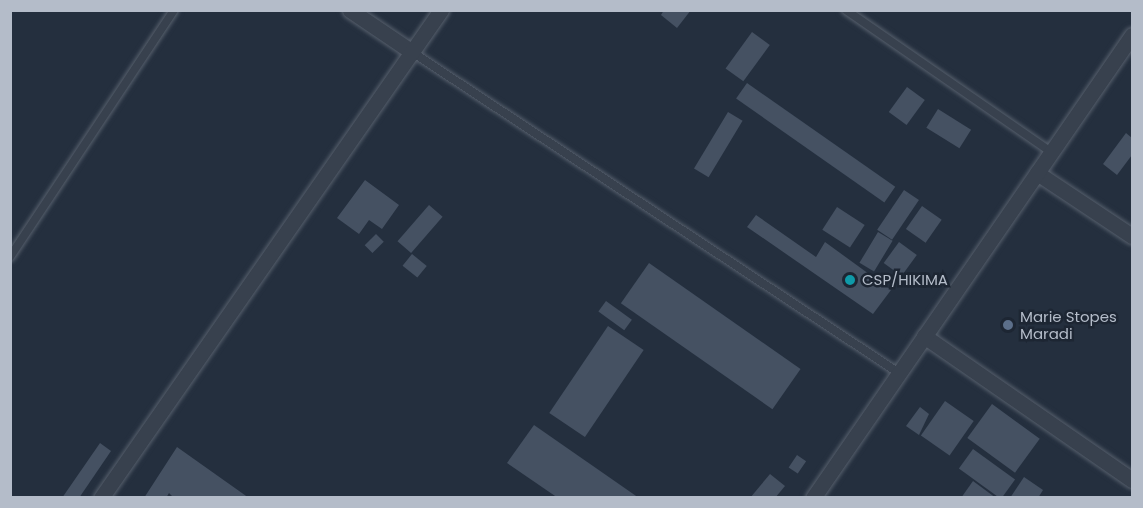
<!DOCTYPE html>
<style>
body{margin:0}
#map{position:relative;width:1143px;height:508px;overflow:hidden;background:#242f3e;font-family:Poppins,sans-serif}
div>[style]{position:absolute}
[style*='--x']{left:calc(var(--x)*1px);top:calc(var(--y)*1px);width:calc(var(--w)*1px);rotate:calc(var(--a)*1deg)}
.building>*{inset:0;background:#455162;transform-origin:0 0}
.roads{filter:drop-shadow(0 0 2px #565f6c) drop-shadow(0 0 2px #565f6c)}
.lane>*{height:8px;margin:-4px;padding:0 4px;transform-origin:4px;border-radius:4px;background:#38414e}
.street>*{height:15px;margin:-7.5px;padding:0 7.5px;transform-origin:7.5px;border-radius:7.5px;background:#38414e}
.dots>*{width:16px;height:16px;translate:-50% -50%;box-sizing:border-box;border:3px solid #1d2633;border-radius:50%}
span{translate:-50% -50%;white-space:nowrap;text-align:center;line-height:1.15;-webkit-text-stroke:5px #1d2633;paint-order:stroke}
.poi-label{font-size:15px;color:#b4bcc9}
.left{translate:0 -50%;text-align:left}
.frame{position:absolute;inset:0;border:12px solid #b4bcc9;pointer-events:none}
</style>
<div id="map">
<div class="building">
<i style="clip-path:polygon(664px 10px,691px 10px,677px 28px,661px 15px)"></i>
<i style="left:752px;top:32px;width:22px;height:45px;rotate:36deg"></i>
<i style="left:747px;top:83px;width:181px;height:19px;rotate:35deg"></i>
<i style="left:907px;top:87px;width:22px;height:31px;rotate:36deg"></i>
<i style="left:938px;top:109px;width:39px;height:22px;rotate:32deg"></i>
<i style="left:728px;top:112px;width:17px;height:66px;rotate:31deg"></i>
<i style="clip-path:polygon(1126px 133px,1132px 138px,1132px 155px,1117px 175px,1103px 164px)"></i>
<i style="clip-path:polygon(365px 180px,399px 205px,382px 229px,369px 220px,359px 234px,337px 218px)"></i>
<i style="left:904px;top:190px;width:18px;height:48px;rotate:34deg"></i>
<i style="left:429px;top:205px;width:18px;height:48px;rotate:41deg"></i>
<i style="left:922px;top:206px;width:24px;height:28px;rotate:35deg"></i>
<i style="left:837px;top:207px;width:33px;height:27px;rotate:33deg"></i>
<i style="clip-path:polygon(756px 215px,816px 257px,825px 242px,891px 290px,873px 314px,747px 227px)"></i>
<i style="left:878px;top:232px;width:17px;height:36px;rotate:31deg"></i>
<i style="left:376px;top:234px;width:11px;height:16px;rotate:45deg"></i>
<i style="left:899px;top:242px;width:22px;height:26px;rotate:36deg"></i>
<i style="left:412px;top:254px;width:19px;height:15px;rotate:39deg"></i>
<i style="left:649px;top:263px;width:185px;height:49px;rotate:35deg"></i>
<i style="left:606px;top:301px;width:32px;height:13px;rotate:36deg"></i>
<i style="left:608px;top:326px;width:43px;height:105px;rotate:34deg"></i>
<i style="left:945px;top:401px;width:35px;height:42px;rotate:35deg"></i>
<i style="left:992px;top:404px;width:59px;height:42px;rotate:36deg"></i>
<i style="clip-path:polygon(920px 407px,929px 414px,919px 435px,906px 426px)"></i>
<i style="clip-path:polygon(534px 425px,639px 498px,558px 498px,507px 463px)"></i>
<i style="clip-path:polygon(100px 443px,111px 451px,79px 498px,62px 498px)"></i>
<i style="clip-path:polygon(177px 447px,249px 498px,174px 498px,169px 493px,166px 498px,144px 498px)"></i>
<i style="left:973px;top:449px;width:52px;height:24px;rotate:36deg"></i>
<i style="left:797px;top:455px;width:11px;height:15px;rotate:34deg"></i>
<i style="clip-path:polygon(770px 474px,785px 486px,775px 498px,750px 498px)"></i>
<i style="clip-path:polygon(1024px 477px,1043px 490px,1038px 498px,1010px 498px)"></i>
<i style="clip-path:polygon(973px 481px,996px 498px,961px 498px)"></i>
</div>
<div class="roads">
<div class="lane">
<i style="--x:846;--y:10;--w:249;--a:34.7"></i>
<i style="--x:412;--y:52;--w:583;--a:33.39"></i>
<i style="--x:10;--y:257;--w:296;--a:-56.4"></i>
</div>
<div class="street">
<i style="--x:350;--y:10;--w:75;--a:34.1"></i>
<i style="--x:1037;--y:173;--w:114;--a:33.6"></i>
<i style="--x:924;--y:336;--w:253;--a:34.7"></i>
<i style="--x:101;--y:498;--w:595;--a:-55.13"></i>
<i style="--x:813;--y:498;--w:562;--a:-55.43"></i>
</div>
</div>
<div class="dots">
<i style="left:850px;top:280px;background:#0f9aa8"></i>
<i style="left:1008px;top:325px;background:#5c6f8a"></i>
</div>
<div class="poi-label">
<span class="left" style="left:862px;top:280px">CSP/HIKIMA</span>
<span class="left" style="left:1020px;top:325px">Marie Stopes<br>Maradi</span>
</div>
<div class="frame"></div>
</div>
